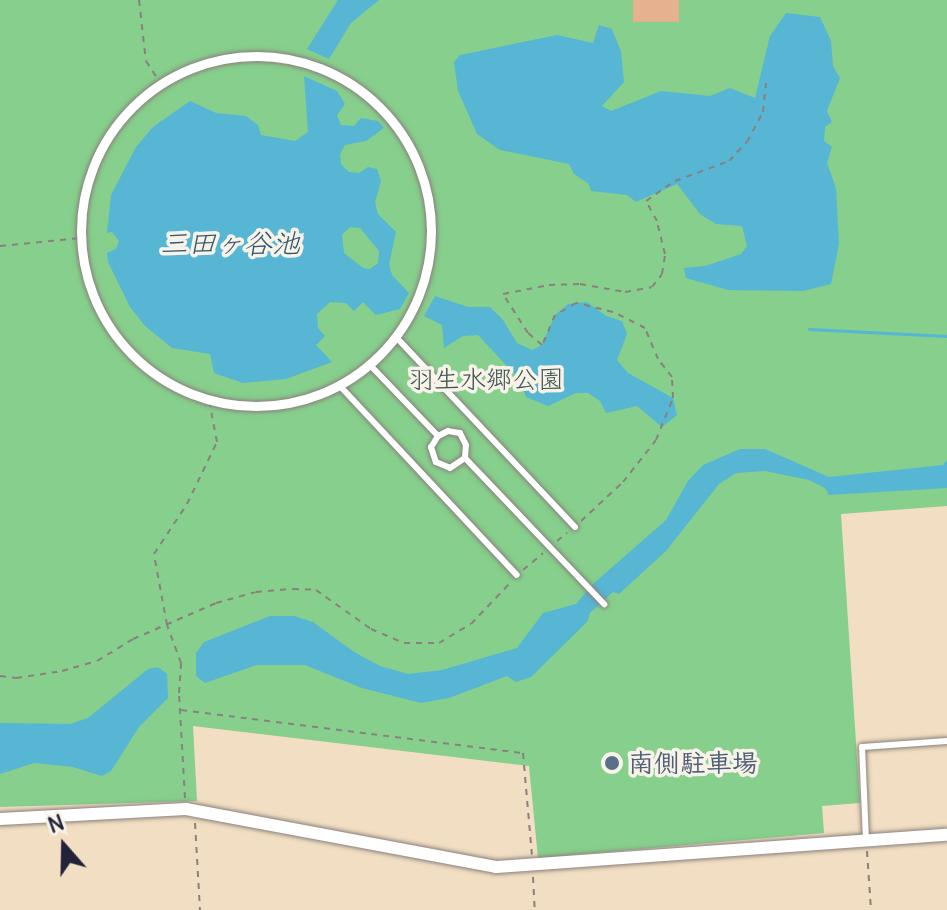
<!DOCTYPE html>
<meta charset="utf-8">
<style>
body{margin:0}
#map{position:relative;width:947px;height:910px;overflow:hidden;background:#f2dec2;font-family:Delius,"Klee One",sans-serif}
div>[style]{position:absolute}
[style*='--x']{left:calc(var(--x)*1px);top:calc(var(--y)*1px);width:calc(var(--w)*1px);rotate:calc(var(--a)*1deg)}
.green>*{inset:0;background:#86cf8c}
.water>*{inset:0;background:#56b6d4}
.stream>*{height:3px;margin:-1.5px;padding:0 1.5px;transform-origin:1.5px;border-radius:1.5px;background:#56b6d4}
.building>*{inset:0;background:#e5b18e;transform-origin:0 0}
.path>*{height:2px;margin-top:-1px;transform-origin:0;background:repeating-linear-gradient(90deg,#8a807e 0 6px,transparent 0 12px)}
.roads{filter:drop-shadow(0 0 2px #8a807e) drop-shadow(0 0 2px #8a807e)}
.service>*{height:6px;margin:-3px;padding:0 3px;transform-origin:3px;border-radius:3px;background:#fff}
.pedestrian>*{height:9px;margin:-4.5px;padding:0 4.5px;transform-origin:4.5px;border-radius:4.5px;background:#fff}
.pedestrian>.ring{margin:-4.5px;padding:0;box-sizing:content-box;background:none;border:9px solid #fff;border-radius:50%}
.minor>*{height:12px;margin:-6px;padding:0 6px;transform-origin:6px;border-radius:6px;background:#fff}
.dots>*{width:22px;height:22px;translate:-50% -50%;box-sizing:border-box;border:4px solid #f7f3e8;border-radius:50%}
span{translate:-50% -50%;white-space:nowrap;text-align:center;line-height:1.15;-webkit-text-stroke:7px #f7f3e8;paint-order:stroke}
.park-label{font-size:26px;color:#405653}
.service-label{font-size:26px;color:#4e5e75;font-weight:700}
.left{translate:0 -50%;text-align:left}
.water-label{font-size:28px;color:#345671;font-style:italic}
.north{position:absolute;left:24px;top:806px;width:80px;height:80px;-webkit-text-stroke:6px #f7f3e8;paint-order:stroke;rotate:340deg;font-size:22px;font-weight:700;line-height:32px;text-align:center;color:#22223b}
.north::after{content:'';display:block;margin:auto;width:28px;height:36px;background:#22223b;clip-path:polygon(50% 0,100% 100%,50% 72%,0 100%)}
</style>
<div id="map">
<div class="green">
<i style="clip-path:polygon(0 0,947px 0,947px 506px,841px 514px,860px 803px,822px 806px,824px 833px,538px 858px,529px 766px,193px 726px,197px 801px,0 807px)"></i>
</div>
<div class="water">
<i style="clip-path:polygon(338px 0,379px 0,351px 23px,329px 59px,307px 49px)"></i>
<i style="clip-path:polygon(786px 13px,820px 17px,831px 41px,833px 66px,840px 78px,827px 111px,832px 122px,825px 127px,824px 141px,832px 147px,827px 163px,836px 188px,839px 244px,831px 284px,803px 291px,728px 290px,686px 278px,684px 268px,705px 266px,741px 254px,747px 246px,742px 226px,716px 224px,700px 214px,677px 184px,636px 202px,627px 195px,591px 191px,589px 184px,574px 174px,569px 164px,500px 150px,477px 134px,458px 91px,454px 62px,460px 55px,557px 35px,593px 43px,599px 25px,612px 29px,621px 52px,624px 82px,602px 106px,611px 111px,661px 91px,710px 96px,730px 88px,755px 98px,770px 36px)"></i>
<i style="clip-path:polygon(evenodd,304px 76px,337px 91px,345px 104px,337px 115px,341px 125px,354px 126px,361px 118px,378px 121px,384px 128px,366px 141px,345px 145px,340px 154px,341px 164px,349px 172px,359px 173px,368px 167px,377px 169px,381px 181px,375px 202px,378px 214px,396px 232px,389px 264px,392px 275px,409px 293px,400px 309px,376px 315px,363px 302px,354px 311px,346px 303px,330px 302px,317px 314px,318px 328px,325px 336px,316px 345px,332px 362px,286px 379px,243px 383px,214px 373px,210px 354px,172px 348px,145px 326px,130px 307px,108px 262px,107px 253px,116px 249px,119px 241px,112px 232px,107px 233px,111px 195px,136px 147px,153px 127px,190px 101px,216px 113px,246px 116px,258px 125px,261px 135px,295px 141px,308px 132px,304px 76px,350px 227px,360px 228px,379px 251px,378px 263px,370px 269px,363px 268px,344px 253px,342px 235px,350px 227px)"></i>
<i style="clip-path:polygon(435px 296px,468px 307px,490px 307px,503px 320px,517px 343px,532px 350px,542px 345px,555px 315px,568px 304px,587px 302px,606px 316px,622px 321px,627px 334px,617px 360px,628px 373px,673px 398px,677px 415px,662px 427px,637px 406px,606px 413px,600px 401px,588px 393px,576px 393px,548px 406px,526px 397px,520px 380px,478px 335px,463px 336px,444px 348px,442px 325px,424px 316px)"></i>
<i style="clip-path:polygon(740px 449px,765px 449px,829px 477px,943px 465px,947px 460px,947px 488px,829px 495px,825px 488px,809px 480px,765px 471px,736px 473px,719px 484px,666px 551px,619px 594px,613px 592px,590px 613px,587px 622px,531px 677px,516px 682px,507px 676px,449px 698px,421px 703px,362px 688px,305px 665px,257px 665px,205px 683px,196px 676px,196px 653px,204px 642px,270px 616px,294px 616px,313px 622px,354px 652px,380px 666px,408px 674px,442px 670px,517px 648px,543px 613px,576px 604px,593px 584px,666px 520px,688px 481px,703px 465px)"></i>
<i style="clip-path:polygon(158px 667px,167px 674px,168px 698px,139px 727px,111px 771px,102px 776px,73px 767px,34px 763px,0 774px,0 723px,70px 724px,88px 718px,148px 669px)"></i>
</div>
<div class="stream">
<i style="--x:809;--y:329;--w:138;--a:2.9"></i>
</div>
<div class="building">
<i style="left:633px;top:0;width:46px;height:22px"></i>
</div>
<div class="path">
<i style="--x:139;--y:0;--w:61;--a:83.5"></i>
<i style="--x:146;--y:61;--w:27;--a:57"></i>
<i style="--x:0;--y:246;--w:81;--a:-5.6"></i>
<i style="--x:581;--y:521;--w:57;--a:-42.9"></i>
<i style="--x:623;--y:482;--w:53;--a:-51.8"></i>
<i style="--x:656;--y:440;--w:45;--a:-68"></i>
<i style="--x:673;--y:398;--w:21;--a:-93"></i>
<i style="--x:672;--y:377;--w:23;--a:-128"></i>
<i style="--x:658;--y:359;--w:34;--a:-113"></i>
<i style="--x:645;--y:328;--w:36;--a:-153"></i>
<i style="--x:613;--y:312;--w:38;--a:-166"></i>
<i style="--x:576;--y:303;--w:24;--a:150"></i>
<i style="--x:555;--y:315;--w:33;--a:113"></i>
<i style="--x:542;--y:345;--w:18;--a:-139"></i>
<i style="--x:528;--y:333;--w:46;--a:-122.7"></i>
<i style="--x:503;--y:294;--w:47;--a:-11.1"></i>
<i style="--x:549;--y:285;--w:31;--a:-2"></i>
<i style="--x:580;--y:284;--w:46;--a:10.1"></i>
<i style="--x:625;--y:292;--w:27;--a:-10"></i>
<i style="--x:652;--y:287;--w:16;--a:-52"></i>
<i style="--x:662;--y:274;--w:20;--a:-81"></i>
<i style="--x:665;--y:254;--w:34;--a:-104"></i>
<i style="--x:657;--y:221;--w:23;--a:-119"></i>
<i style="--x:646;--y:201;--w:35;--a:-35"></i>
<i style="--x:675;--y:181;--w:58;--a:-20.3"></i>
<i style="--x:729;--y:161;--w:26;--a:-47"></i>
<i style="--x:747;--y:142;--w:34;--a:-62"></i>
<i style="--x:763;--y:112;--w:29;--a:-84"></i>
<i style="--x:557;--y:541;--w:13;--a:-39"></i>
<i style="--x:523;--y:570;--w:26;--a:-40"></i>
<i style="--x:0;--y:676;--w:16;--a:7"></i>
<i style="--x:16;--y:678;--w:47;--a:-8.7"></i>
<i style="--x:62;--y:671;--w:36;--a:-16"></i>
<i style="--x:97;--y:661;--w:42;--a:-31.4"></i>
<i style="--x:133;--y:639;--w:90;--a:-23.4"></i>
<i style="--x:216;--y:603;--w:41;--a:-15.4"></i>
<i style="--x:256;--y:592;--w:37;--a:-5"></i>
<i style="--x:293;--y:589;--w:23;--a:2"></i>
<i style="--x:316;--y:590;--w:67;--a:35.3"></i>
<i style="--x:371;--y:629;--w:36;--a:23"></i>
<i style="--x:404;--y:643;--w:35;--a:0"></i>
<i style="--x:439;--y:643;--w:37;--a:-31"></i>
<i style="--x:471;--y:624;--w:57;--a:-46.4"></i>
<i style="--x:181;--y:710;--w:345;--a:7.2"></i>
<i style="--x:523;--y:753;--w:102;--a:85"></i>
<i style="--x:185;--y:798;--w:105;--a:-93.3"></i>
<i style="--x:179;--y:693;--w:30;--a:-86"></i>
<i style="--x:181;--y:663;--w:40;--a:-110.2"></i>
<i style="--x:167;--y:625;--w:72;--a:-100.4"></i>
<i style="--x:154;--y:554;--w:60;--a:-56.6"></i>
<i style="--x:187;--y:504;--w:69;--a:-64.2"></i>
<i style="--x:217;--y:442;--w:43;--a:-100.8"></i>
<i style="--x:195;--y:823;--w:87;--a:86.7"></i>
<i style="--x:867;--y:851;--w:59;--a:86.1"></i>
<i style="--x:533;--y:877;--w:33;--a:87"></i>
</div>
<div class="roads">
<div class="service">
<i style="--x:396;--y:337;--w:261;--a:46.7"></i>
<i style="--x:370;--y:365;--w:98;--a:46.2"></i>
<i style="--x:438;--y:436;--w:13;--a:122"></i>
<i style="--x:431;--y:447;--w:16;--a:72"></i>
<i style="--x:436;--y:462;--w:15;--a:23"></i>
<i style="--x:450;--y:468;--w:18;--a:-34"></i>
<i style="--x:465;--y:458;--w:13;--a:-86"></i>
<i style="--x:466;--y:445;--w:13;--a:-117"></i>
<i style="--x:460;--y:433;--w:12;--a:-171"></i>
<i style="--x:448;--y:431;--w:11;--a:153"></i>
<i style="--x:339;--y:385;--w:260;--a:46.9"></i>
<i style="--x:465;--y:458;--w:202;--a:46.4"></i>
<i style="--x:866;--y:841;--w:94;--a:-92.4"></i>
<i style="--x:862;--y:747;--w:85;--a:-4"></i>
</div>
<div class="pedestrian">
<i class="ring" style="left:81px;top:56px;width:341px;height:341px"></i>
</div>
<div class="minor">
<i style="--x:0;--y:819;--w:186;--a:-3.1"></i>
<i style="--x:186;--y:809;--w:315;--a:10.6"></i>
<i style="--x:496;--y:867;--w:452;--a:-4.1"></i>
</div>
</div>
<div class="dots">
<i style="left:612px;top:763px;background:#5c6f8a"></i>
</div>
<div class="park-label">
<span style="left:486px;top:379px">羽生水郷公園</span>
</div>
<div class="service-label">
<span class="left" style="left:628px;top:763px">南側駐車場</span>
</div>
<div class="water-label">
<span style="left:230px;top:243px">三田ヶ谷池</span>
</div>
<div class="north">N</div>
</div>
